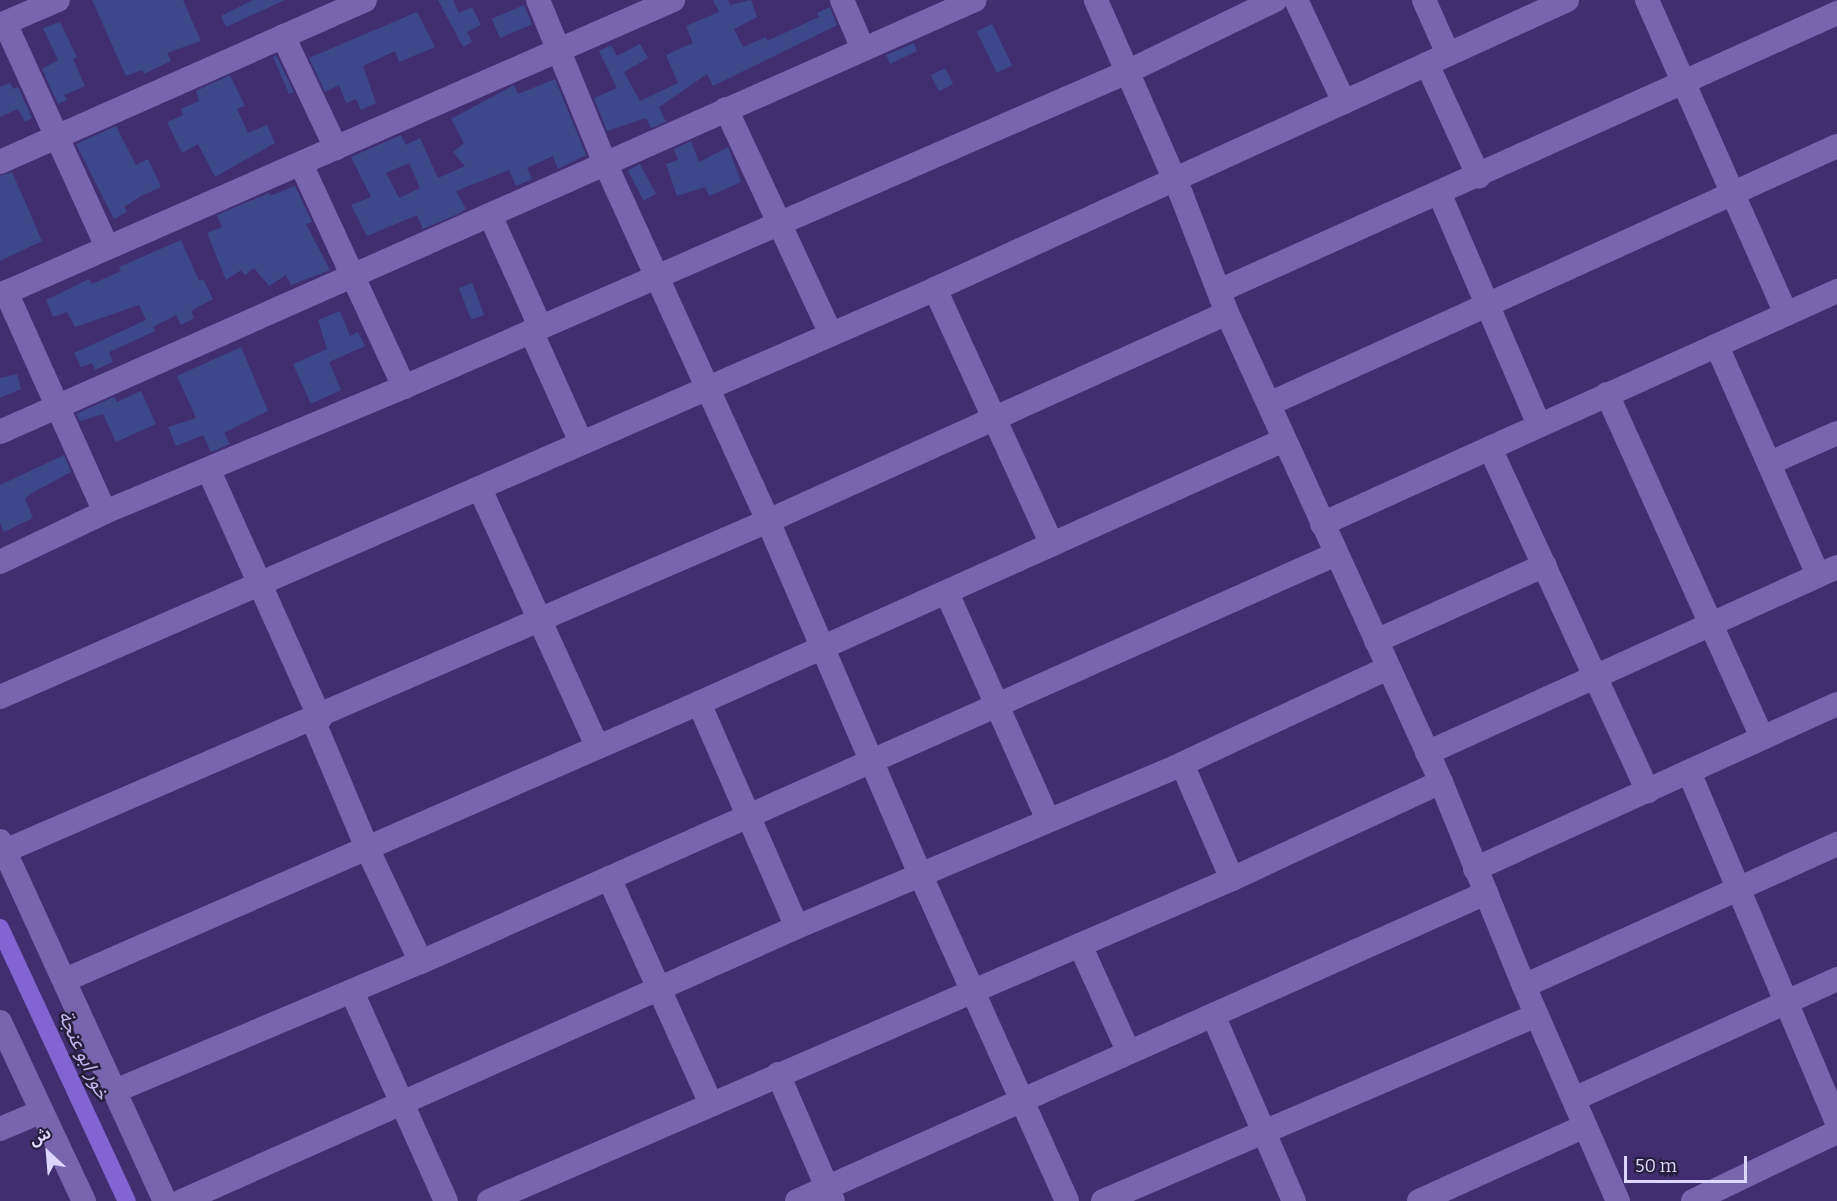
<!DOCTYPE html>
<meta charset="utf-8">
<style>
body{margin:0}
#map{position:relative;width:1837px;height:1201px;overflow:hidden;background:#412e6f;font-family:Bitter,"Noto Sans Arabic",serif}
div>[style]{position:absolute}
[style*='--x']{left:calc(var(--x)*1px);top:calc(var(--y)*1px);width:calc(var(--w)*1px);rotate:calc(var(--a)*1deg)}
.canal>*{height:18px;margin:-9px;padding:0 9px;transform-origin:9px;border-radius:9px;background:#8264d2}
.building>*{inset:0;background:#3d488a;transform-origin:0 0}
.minor>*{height:24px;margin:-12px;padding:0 12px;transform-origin:12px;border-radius:12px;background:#7766ad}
span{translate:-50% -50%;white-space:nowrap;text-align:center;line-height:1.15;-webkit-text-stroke:5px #251e3b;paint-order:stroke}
.water-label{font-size:20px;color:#c0b5ec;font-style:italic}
.north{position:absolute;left:18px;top:1123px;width:60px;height:60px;-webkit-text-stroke:4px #251e3b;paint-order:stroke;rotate:334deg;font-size:16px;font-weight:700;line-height:24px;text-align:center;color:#ddd6fe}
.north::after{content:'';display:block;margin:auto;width:21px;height:27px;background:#ddd6fe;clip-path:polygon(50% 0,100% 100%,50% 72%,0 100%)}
.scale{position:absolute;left:1624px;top:1156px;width:123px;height:27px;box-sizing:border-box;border:3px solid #ddd6fe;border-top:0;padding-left:8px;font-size:18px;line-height:21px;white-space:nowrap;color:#ddd6fe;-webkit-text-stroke:4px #251e3b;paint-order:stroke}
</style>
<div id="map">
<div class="canal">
<i style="--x:0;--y:928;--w:301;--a:65.1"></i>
</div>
<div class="building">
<i style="clip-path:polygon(92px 0,183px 0,201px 41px,167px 53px,171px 61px,144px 74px,142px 70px,126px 76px)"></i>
<i style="clip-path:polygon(253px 0,285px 0,226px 27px,221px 16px)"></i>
<i style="clip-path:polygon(438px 0,453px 0,459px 13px,472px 7px,481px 25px,467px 32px,472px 42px,463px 47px)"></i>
<i style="clip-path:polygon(713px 0,728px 0,730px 5px,751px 0,757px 17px,734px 29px,743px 47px,766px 37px,767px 41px,819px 17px,817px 13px,830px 7px,837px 25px,713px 86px,707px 74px,659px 107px,666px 122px,651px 128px,646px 118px,607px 131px,594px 98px,617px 88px,599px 51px,611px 45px,617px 56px,640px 44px,648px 58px,624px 72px,640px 101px,678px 83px,666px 55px,693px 43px,686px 26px,719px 12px)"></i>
<i style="left:524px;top:5px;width:21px;height:35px;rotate:67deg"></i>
<i style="clip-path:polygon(417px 12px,435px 47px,399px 62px,395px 51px,363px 66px,376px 103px,361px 110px,356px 99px,346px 103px,339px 85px,325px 92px,309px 58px)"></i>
<i style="clip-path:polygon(60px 22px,77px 57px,73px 59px,85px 86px,64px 95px,67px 100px,58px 104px,42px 69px,58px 60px,43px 28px)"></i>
<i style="left:992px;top:24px;width:46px;height:17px;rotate:64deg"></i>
<i style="clip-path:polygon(914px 43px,917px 51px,890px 64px,886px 55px)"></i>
<i style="clip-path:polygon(276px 55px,294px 92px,289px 94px,273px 57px)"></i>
<i style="left:945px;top:68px;width:18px;height:16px;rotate:63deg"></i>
<i style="clip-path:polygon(230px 75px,245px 106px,237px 109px,248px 133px,267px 125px,275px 143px,215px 177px,198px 144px,182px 153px,167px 122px,183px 115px,181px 109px,199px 101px,196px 91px)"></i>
<i style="clip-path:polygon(evenodd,555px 79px,586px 155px,558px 169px,553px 156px,527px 168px,532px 179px,516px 186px,509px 170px,456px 191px,466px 209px,458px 214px,423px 229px,417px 215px,367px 236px,351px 205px,371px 197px,351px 157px,401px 135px,406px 145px,420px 138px,438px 178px,465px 166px,453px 152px,464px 143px,451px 119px,514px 85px,518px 94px,555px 79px,409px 163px,420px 188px,399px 198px,386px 173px,409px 163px)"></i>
<i style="clip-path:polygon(10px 83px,13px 89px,18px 87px,32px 118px,25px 122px,18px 109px,0 117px,0 87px)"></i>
<i style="clip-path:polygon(116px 126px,136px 165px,148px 159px,161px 187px,139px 197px,124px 207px,127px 212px,114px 219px,76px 144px)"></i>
<i style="clip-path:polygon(691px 141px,699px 162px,728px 147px,741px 182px,709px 196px,705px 187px,677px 196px,666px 164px,678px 160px,674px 149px)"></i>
<i style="left:640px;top:164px;width:34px;height:14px;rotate:62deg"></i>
<i style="clip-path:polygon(12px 172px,42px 241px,0 261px,0 176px)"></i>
<i style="clip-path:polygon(295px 186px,312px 222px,306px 224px,330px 270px,291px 285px,286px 275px,269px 286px,254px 268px,245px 275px,241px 270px,226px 280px,207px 233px,222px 227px,217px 215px,269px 193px,270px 196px)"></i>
<i style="clip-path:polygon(181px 240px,199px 281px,203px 279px,213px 299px,191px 311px,194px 318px,181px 325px,176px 315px,153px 327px,155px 331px,109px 352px,113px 362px,95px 370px,92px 363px,81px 367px,74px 353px,146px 320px,139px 305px,75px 327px,67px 312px,53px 317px,46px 300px,89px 279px,92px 284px,121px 271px,119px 267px)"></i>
<i style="left:472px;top:283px;width:34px;height:14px;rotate:69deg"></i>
<i style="clip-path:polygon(340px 311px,350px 336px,358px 332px,365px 346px,329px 362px,341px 390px,311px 404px,293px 364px,327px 349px,318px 320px)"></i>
<i style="clip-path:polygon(241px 347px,268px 411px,224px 433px,230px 444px,211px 452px,203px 435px,176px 446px,168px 427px,196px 418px,177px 376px)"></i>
<i style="clip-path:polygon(17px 374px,21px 389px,0 398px,0 378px)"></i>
<i style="clip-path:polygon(141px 391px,156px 424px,116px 442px,103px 414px,80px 421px,76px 414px,114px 397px,117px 402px)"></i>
<i style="clip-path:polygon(64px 455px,71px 472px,32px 493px,25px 499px,33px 518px,4px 532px,0 523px,0 485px)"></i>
</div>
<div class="minor">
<i style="--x:538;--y:0;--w:176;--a:67.7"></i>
<i style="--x:605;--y:163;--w:393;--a:65.5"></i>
<i style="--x:768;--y:521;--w:387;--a:66.7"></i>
<i style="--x:921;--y:876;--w:356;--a:65.8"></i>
<i style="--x:842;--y:0;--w:53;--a:66.8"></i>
<i style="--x:1296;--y:0;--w:113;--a:64.8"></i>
<i style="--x:1424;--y:0;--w:59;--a:66"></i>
<i style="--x:1647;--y:0;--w:343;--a:66.1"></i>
<i style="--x:5;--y:23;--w:246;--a:65.5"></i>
<i style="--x:0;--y:25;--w:63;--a:-23.3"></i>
<i style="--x:283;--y:36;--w:124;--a:64.7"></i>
<i style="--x:1427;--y:64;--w:124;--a:65.3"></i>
<i style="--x:726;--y:109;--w:248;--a:65"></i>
<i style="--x:0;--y:162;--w:399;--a:-23.9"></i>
<i style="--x:301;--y:164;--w:246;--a:65.2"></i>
<i style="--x:1440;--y:195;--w:250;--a:66.7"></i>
<i style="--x:490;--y:215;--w:122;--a:65.8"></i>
<i style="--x:935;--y:289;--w:281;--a:65.4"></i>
<i style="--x:1219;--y:291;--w:678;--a:-24.22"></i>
<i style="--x:6;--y:292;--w:241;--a:65.8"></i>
<i style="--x:0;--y:295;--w:735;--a:-23.67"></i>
<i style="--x:1227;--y:313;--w:516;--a:65.47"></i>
<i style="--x:1441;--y:782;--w:220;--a:67.9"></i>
<i style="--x:1524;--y:986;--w:235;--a:66.4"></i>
<i style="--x:531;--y:331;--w:122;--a:65.8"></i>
<i style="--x:1717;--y:346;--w:250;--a:66.2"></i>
<i style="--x:1607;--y:394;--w:377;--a:65.7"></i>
<i style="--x:1269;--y:404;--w:624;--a:-24.43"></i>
<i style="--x:0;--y:432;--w:1066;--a:-23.9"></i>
<i style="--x:1490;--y:448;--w:378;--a:65.3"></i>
<i style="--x:1770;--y:463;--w:73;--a:-24.1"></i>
<i style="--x:209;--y:471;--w:271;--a:65.8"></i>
<i style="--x:480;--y:489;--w:282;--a:65.5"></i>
<i style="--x:1322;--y:524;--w:565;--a:-24.34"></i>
<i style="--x:0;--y:562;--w:116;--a:-25.5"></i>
<i style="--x:105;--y:512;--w:324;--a:-22.7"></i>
<i style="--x:404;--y:387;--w:789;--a:-23.54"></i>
<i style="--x:1127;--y:72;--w:165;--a:-25.9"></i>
<i style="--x:947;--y:593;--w:248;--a:66"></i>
<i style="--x:1376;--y:641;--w:185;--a:-24.2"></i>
<i style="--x:0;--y:697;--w:1020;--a:-23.57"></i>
<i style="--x:935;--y:289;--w:695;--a:-24.57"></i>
<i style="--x:699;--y:703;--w:244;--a:66.4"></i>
<i style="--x:313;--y:720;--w:139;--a:67.1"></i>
<i style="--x:367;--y:848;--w:126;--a:64.7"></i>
<i style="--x:1427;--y:753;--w:450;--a:-24.4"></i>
<i style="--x:1182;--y:764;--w:125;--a:66.5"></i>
<i style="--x:1689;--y:772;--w:380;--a:67.1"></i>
<i style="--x:0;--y:841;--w:396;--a:65.4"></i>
<i style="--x:0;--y:853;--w:837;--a:-23.38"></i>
<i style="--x:768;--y:521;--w:504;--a:-24.38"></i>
<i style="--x:1227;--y:313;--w:128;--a:-111.1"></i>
<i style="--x:1181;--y:194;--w:212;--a:-113.7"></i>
<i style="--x:1475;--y:869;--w:398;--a:-24.5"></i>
<i style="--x:609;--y:878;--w:248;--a:65.7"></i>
<i style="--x:1080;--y:945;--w:116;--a:65.6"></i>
<i style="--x:65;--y:980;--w:692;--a:-23.6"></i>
<i style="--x:699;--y:703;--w:641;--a:-24.21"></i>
<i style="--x:1524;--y:986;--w:344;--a:-24.4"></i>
<i style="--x:352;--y:992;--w:229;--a:65.8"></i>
<i style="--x:1213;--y:1015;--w:203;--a:66.5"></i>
<i style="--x:0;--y:1022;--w:198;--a:64.9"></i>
<i style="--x:778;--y:1074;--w:138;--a:66.6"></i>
<i style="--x:115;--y:1091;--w:332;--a:-22.9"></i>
<i style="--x:421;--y:962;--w:1002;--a:-24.03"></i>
<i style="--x:1574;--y:1099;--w:289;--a:-24.5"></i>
<i style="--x:0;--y:1129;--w:43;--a:-23"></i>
<i style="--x:182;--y:1201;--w:673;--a:-24.01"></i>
<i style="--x:797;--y:927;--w:418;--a:-22.9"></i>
<i style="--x:1182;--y:764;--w:227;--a:-25"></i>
<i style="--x:489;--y:1201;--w:810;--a:-23.43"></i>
<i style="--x:1232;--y:879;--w:230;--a:-24.9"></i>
<i style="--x:797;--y:1201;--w:755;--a:-24.09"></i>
<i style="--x:1103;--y:1201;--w:471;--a:-23.2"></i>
<i style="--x:1419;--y:1201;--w:182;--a:-24.3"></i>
<i style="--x:1693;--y:1201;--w:160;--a:-25.6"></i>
</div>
<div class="water-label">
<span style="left:84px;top:1055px;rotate:65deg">خور ابو عنجة</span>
</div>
<div class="north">ش</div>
<div class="scale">50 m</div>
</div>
